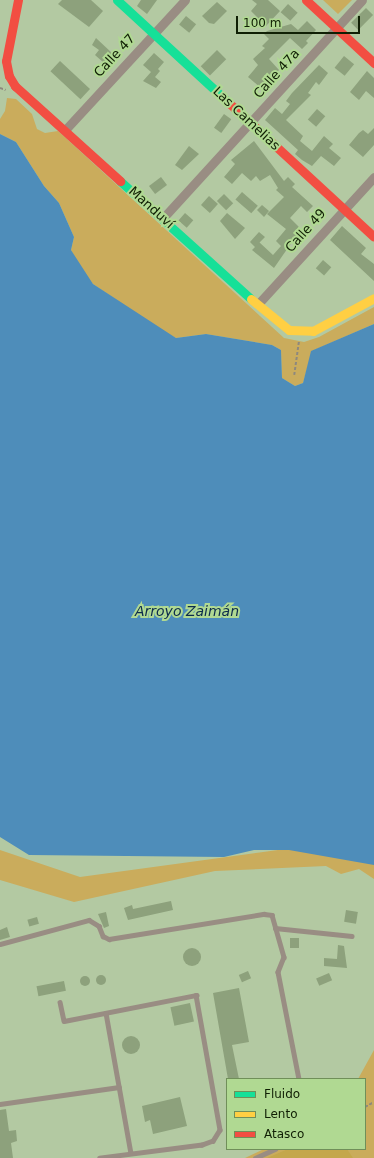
<!DOCTYPE html>
<meta charset="utf-8">
<style>
body{margin:0}
#map{position:relative;width:374px;height:1158px;overflow:hidden;background:#b3c9a2;font-family:"DejaVu Sans",sans-serif}
div>[style]{position:absolute}
[style*='--x']{left:calc(var(--x)*1px);top:calc(var(--y)*1px);width:calc(var(--w)*1px);rotate:calc(var(--a)*1deg)}
.green>*{inset:0;background:#caac5c}
.forest>*{inset:0;background:#c4a74c}
.water>*{inset:0;background:#4e8dba}
.building>*{inset:0;background:#8da17c;transform-origin:0 0}
.round{border-radius:50%}
.path>*{height:1.5px;margin-top:-0.75px;transform-origin:0;background:repeating-linear-gradient(90deg,#8e887d 0 3px,transparent 0 5px)}
.lane>*{height:4.5px;margin:-2.25px;padding:0 2.25px;transform-origin:2.25px;border-radius:2.25px;background:#998d83}
.street>*{height:9px;margin:-4.5px;padding:0 4.5px;transform-origin:4.5px;border-radius:4.5px;background:#998d83}
.fast>*{height:9px;margin:-4.5px;padding:0 4.5px;transform-origin:4.5px;border-radius:4.5px;background:#16e098}
.slow>*{height:9px;margin:-4.5px;padding:0 4.5px;transform-origin:4.5px;border-radius:4.5px;background:#ffcf43}
.jam>*{height:9px;margin:-4.5px;padding:0 4.5px;transform-origin:4.5px;border-radius:4.5px;background:#f24e42}
span{translate:-50% -50%;white-space:nowrap;text-align:center;line-height:1.15;-webkit-text-stroke:4px #b0d992;paint-order:stroke}
.street-label{font-size:13px;color:#101f04}
.water-label{font-size:14px;color:#0c2b4c;font-style:italic}
.legend{position:absolute;left:226px;top:1078px;width:140px;height:72px;box-sizing:border-box;background:#b0d992;border:1px solid #708f59;margin:0;padding:5px 7px;list-style:none;font-size:12px;color:#101f04}
.legend li{display:flex;align-items:center;gap:8px;height:20px}
.legend b{width:20px;border:1px solid #708f59}
.scale{position:absolute;left:236px;top:16px;width:124px;height:18px;box-sizing:border-box;border:2px solid #101f04;border-top:0;padding-left:5px;font-size:12px;line-height:14px;white-space:nowrap;color:#101f04;-webkit-text-stroke:3px #b0d992;paint-order:stroke}
</style>
<div id="map">
<div class="green">
<i style="clip-path:polygon(323px 0,352px 0,338px 14px)"></i>
<i style="clip-path:polygon(7px 98px,16px 99px,32px 114px,37px 129px,45px 133px,58px 131px,284px 338px,304px 342px,319px 337px,374px 307px,374px 324px,312px 351px,303px 383px,295px 386px,282px 378px,281px 350px,272px 345px,206px 334px,176px 338px,159px 329px,93px 284px,80px 268px,71px 250px,74px 237px,59px 203px,44px 186px,16px 142px,0 134px,0 119px,5px 111px)"></i>
<i style="clip-path:polygon(344px 841px,374px 858px,374px 879px,359px 869px,341px 874px,326px 866px,215px 871px,74px 902px,0 880px,0 850px,80px 877px)"></i>
<i style="clip-path:polygon(374px 1050px,374px 1158px,245px 1158px,264px 1149px,365px 1149px,365px 1079px,358px 1079px)"></i>
</div>
<div class="forest">
<i style="clip-path:polygon(288px 1149px,347px 1149px,353px 1158px,267px 1158px)"></i>
</div>
<div class="water">
<i style="clip-path:polygon(0 134px,16px 142px,44px 186px,59px 203px,74px 237px,71px 250px,93px 284px,176px 338px,206px 334px,272px 345px,281px 350px,282px 378px,295px 386px,303px 383px,311px 351px,374px 324px,374px 865px,289px 850px,254px 850px,224px 857px,29px 855px,0 837px)"></i>
</div>
<div class="building">
<i style="clip-path:polygon(62px 0,91px 0,103px 11px,89px 27px,58px 4px)"></i>
<i style="clip-path:polygon(141px 0,157px 0,147px 14px,137px 6px)"></i>
<i style="clip-path:polygon(252px 0,268px 0,280px 11px,266px 26px,251px 11px,257px 4px)"></i>
<i style="clip-path:polygon(217px 2px,227px 11px,214px 24px,209px 23px,202px 16px)"></i>
<i style="left:288px;top:4px;width:13px;height:11px;rotate:42deg"></i>
<i style="left:366px;top:8px;width:10px;height:21px;rotate:45deg"></i>
<i style="left:186px;top:16px;width:13px;height:11px;rotate:39deg"></i>
<i style="clip-path:polygon(307px 21px,316px 30px,306px 41px,308px 43px,302px 49px,290px 38px,269px 59px,279px 70px,261px 88px,248px 77px,258px 65px,253px 59px,265px 48px,262px 46px,269px 39px,264px 34px,267px 31px,291px 24px,298px 30px)"></i>
<i style="clip-path:polygon(96px 38px,113px 54px,104px 63px,95px 55px,99px 50px,92px 45px)"></i>
<i style="left:217px;top:50px;width:13px;height:23px;rotate:45deg"></i>
<i style="clip-path:polygon(154px 53px,164px 62px,158px 69px,160px 71px,155px 77px,161px 82px,156px 88px,143px 81px,151px 72px,143px 65px)"></i>
<i style="left:344px;top:56px;width:13px;height:15px;rotate:39deg"></i>
<i style="left:60px;top:61px;width:41px;height:14px;rotate:43deg"></i>
<i style="clip-path:polygon(319px 65px,328px 73px,319px 85px,316px 82px,308px 93px,311px 95px,286px 120px,303px 136px,300px 141px,312px 151px,324px 136px,333px 144px,329px 148px,341px 158px,334px 166px,321px 156px,312px 166px,302px 160px,295px 154px,298px 150px,265px 120px,275px 108px,282px 114px,290px 104px,286px 101px,292px 93px)"></i>
<i style="clip-path:polygon(367px 71px,374px 78px,374px 98px,366px 91px,359px 100px,350px 92px)"></i>
<i style="left:317px;top:109px;width:11px;height:14px;rotate:41deg"></i>
<i style="left:224px;top:114px;width:9px;height:17px;rotate:36deg"></i>
<i style="clip-path:polygon(374px 128px,374px 145px,363px 157px,349px 145px,359px 133px,363px 130px,368px 134px)"></i>
<i style="clip-path:polygon(254px 141px,284px 181px,288px 177px,295px 184px,292px 187px,313px 206px,307px 212px,301px 206px,290px 218px,301px 229px,274px 268px,252px 250px,255px 247px,250px 242px,259px 232px,265px 237px,256px 246px,259px 242px,273px 255px,281px 246px,276px 241px,286px 229px,267px 214px,284px 197px,276px 190px,278px 188px,270px 175px,260px 181px,256px 176px,251px 181px,242px 173px,232px 184px,224px 177px,235px 164px,231px 160px)"></i>
<i style="clip-path:polygon(189px 146px,199px 154px,182px 170px,175px 165px)"></i>
<i style="left:161px;top:177px;width:10px;height:15px;rotate:53deg"></i>
<i style="left:242px;top:192px;width:21px;height:10px;rotate:41deg"></i>
<i style="left:224px;top:194px;width:13px;height:10px;rotate:45deg"></i>
<i style="left:209px;top:196px;width:12px;height:12px;rotate:42deg"></i>
<i style="clip-path:polygon(262px 205px,269px 211px,264px 217px,257px 210px)"></i>
<i style="left:185px;top:213px;width:11px;height:10px;rotate:41deg"></i>
<i style="clip-path:polygon(227px 213px,245px 228px,235px 239px,220px 221px)"></i>
<i style="clip-path:polygon(342px 226px,366px 248px,361px 254px,374px 264px,374px 281px,330px 240px)"></i>
<i style="left:323px;top:260px;width:11px;height:11px;rotate:41deg"></i>
<i style="clip-path:polygon(171px 901px,173px 910px,128px 920px,124px 908px,132px 905px,133px 909px)"></i>
<i style="left:346px;top:910px;width:12px;height:12px;rotate:9deg"></i>
<i style="clip-path:polygon(106px 912px,109px 926px,104px 928px,98px 914px)"></i>
<i style="left:37px;top:917px;width:7px;height:10px;rotate:74deg"></i>
<i style="clip-path:polygon(7px 927px,10px 937px,0 940px,0 930px)"></i>
<i style="left:290px;top:938px;width:9px;height:10px"></i>
<i style="clip-path:polygon(338px 945px,344px 946px,347px 968px,324px 966px,324px 958px,337px 959px)"></i>
<i class="round" style="left:183px;top:948px;width:18px;height:18px"></i>
<i style="left:248px;top:971px;width:8px;height:10px;rotate:67deg"></i>
<i style="left:329px;top:973px;width:8px;height:14px;rotate:67deg"></i>
<i class="round" style="left:96px;top:975px;width:10px;height:10px"></i>
<i class="round" style="left:80px;top:976px;width:10px;height:10px"></i>
<i style="left:64px;top:981px;width:10px;height:28px;rotate:79deg"></i>
<i style="clip-path:polygon(239px 988px,249px 1042px,232px 1045px,239px 1079px,228px 1079px,213px 993px)"></i>
<i style="left:190px;top:1003px;width:19px;height:20px;rotate:78deg"></i>
<i class="round" style="left:122px;top:1036px;width:18px;height:18px"></i>
<i style="clip-path:polygon(180px 1097px,187px 1126px,153px 1134px,150px 1120px,145px 1122px,142px 1106px)"></i>
<i style="clip-path:polygon(6px 1109px,9px 1131px,16px 1130px,17px 1141px,11px 1143px,13px 1158px,0 1158px,0 1110px)"></i>
</div>
<div class="path">
<i style="--x:0;--y:88;--w:6;--a:18"></i>
<i style="--x:294;--y:375;--w:34;--a:-82"></i>
<i style="--x:365;--y:1107;--w:10;--a:-29"></i>
</div>
<div class="lane">
<i style="--x:275;--y:928;--w:77;--a:5.9"></i>
<i style="--x:0;--y:944;--w:92;--a:-15.1"></i>
<i style="--x:89;--y:920;--w:12;--a:31"></i>
<i style="--x:99;--y:926;--w:11;--a:68"></i>
<i style="--x:103;--y:936;--w:7;--a:27"></i>
<i style="--x:109;--y:939;--w:157;--a:-9.2"></i>
<i style="--x:264;--y:914;--w:8;--a:7"></i>
<i style="--x:272;--y:915;--w:44;--a:74.1"></i>
<i style="--x:284;--y:957;--w:16;--a:112"></i>
<i style="--x:278;--y:972;--w:109;--a:78.9"></i>
<i style="--x:60;--y:1002;--w:19;--a:78"></i>
<i style="--x:64;--y:1021;--w:135;--a:-11.1"></i>
<i style="--x:196;--y:995;--w:137;--a:79.9"></i>
<i style="--x:220;--y:1130;--w:13;--a:122"></i>
<i style="--x:213;--y:1141;--w:12;--a:160"></i>
<i style="--x:202;--y:1145;--w:103;--a:172.7"></i>
<i style="--x:106;--y:1013;--w:142;--a:79.9"></i>
<i style="--x:0;--y:1104;--w:120;--a:-8.1"></i>
<i style="--x:255;--y:1158;--w:22;--a:-24"></i>
</div>
<div class="street">
<i style="--x:65;--y:130;--w:177;--a:-47.3"></i>
<i style="--x:163;--y:218;--w:295;--a:-47.6"></i>
<i style="--x:258;--y:304;--w:172;--a:-47.6"></i>
</div>
<div class="fast">
<i style="--x:117;--y:0;--w:152;--a:42.6"></i>
<i style="--x:120;--y:181;--w:176;--a:42"></i>
</div>
<div class="slow">
<i style="--x:251;--y:299;--w:49;--a:39.2"></i>
<i style="--x:289;--y:330;--w:24;--a:2"></i>
<i style="--x:313;--y:331;--w:69;--a:-28.4"></i>
</div>
<div class="jam">
<i style="--x:18;--y:0;--w:62;--a:101.1"></i>
<i style="--x:6;--y:61;--w:15;--a:79"></i>
<i style="--x:9;--y:76;--w:12;--a:59"></i>
<i style="--x:15;--y:86;--w:142;--a:42.1"></i>
<i style="--x:306;--y:0;--w:93;--a:42.8"></i>
<i style="--x:229;--y:103;--w:197;--a:42.7"></i>
</div>
<div class="street-label">
<span style="left:115px;top:56px;rotate:-47deg">Calle 47</span>
<span style="left:277px;top:74px;rotate:-48deg">Calle 47a</span>
<span style="left:246px;top:119px;rotate:43deg">Las Camelias</span>
<span style="left:151px;top:208px;rotate:42deg">Manduví</span>
<span style="left:306px;top:231px;rotate:-48deg">Calle 49</span>
</div>
<div class="water-label">
<span style="left:187px;top:611px">Arroyo Zaimán</span>
</div>
<ul class="legend">
<li><b style="height:5px;background:#16e098"></b>Fluido</li>
<li><b style="height:5px;background:#ffcf43"></b>Lento</li>
<li><b style="height:5px;background:#f24e42"></b>Atasco</li>
</ul>
<div class="scale">100 m</div>
</div>
